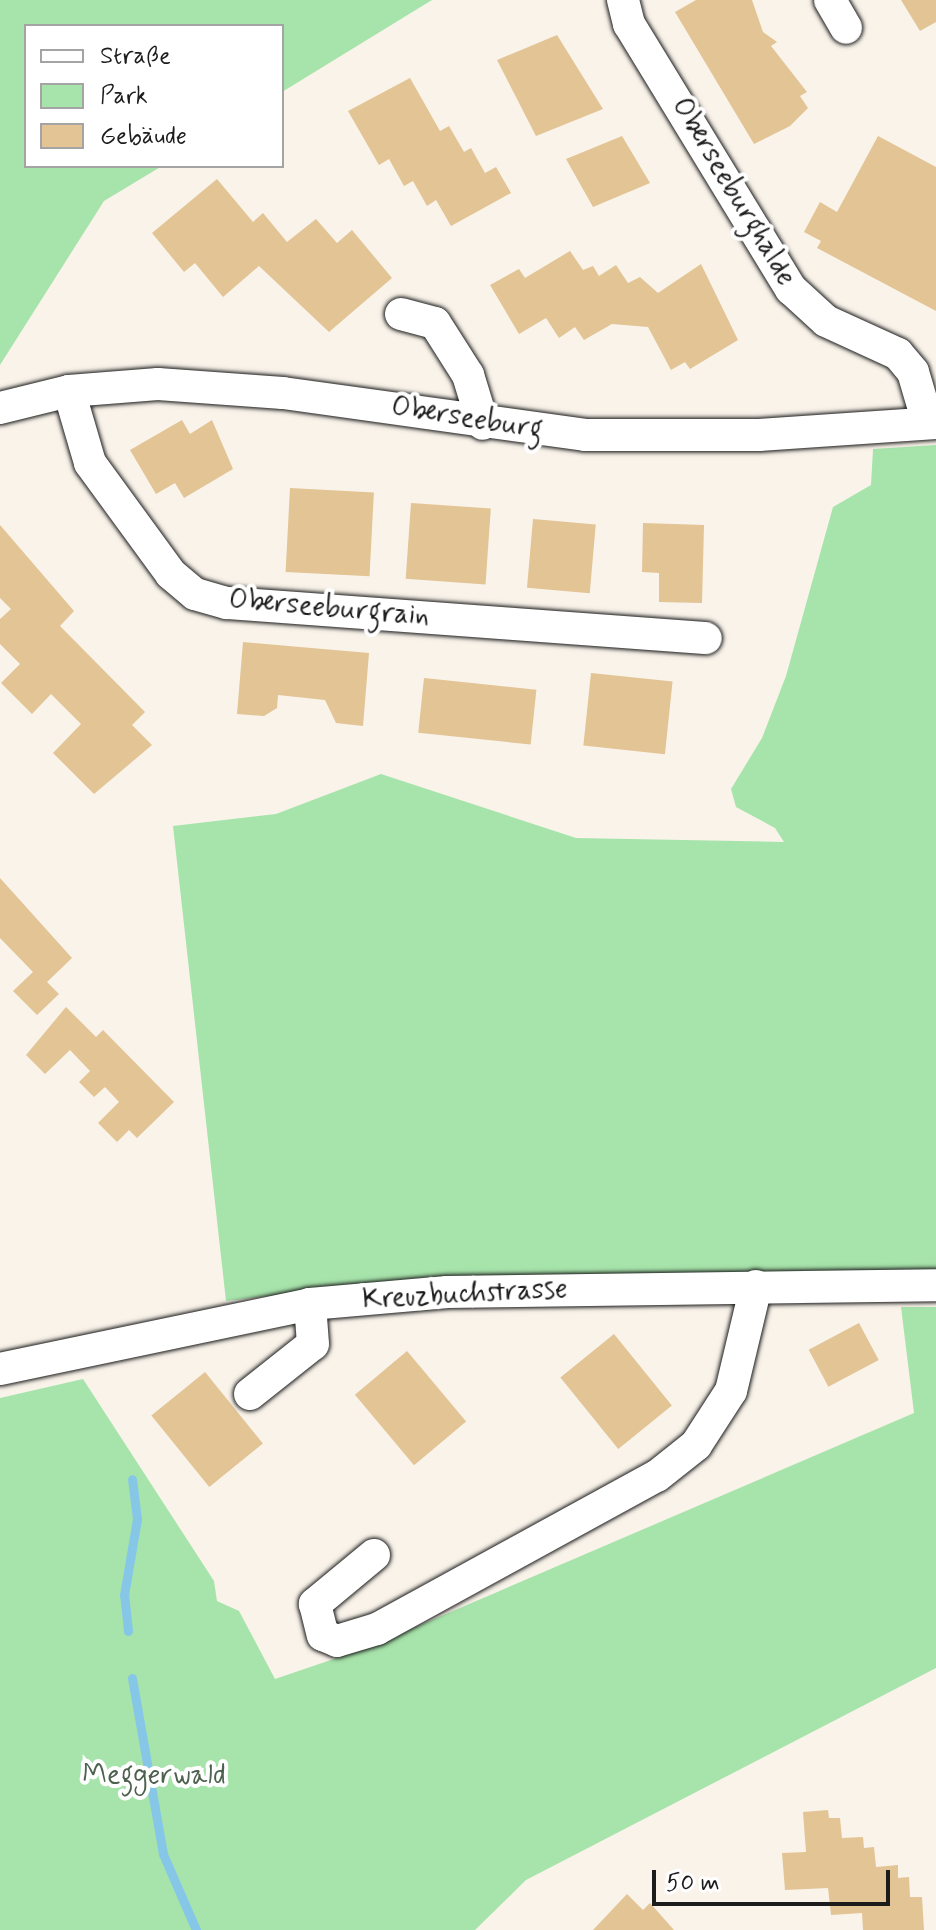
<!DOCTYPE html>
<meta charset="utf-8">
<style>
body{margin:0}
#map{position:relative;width:936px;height:1930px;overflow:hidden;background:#f9f3ea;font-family:Mynerve,sans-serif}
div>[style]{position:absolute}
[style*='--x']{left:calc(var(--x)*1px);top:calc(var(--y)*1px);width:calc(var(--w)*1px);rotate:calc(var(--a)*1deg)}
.green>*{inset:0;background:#a7e4ab}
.stream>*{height:9px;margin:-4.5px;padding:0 4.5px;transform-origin:4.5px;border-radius:4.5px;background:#86c7e7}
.building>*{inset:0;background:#e2c495;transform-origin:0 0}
.roads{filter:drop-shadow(0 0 2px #1c1c1c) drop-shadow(0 0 2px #1c1c1c)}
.minor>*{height:32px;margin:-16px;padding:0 16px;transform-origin:16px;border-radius:16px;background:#fff}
span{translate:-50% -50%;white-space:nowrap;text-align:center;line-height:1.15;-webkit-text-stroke:8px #fff;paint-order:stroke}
.street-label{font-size:28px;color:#1c1c1c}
.park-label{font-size:28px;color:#4d624e}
.legend{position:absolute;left:24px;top:24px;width:260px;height:144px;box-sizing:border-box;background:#fff;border:2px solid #a4a4a4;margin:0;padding:10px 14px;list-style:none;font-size:24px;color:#1c1c1c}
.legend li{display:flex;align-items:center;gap:16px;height:40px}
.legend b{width:40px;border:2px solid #a4a4a4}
.scale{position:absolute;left:652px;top:1870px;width:238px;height:36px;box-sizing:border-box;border:4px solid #1c1c1c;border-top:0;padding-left:10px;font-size:24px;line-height:28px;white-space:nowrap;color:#1c1c1c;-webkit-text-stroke:6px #fff;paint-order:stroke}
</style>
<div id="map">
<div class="green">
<i style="clip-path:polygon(0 0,432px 0,282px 92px,282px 26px,26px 26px,26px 166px,162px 166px,104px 201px,0 365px)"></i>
<i style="clip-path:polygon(936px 445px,936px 1270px,428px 1277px,226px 1301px,173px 826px,276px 814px,381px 774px,576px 838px,784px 842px,775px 828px,736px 807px,731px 789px,762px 738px,786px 676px,833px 507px,871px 485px,873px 449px)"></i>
<i style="clip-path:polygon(901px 1307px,936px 1307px,936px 1668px,526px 1880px,475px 1930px,0 1930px,0 1398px,83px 1379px,214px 1581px,217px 1601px,239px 1611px,275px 1679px,369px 1647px,914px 1413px)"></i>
</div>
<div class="stream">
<i style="--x:128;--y:1631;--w:36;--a:-96"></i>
<i style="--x:124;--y:1595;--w:77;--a:-80.3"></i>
<i style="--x:137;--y:1519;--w:40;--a:-97.1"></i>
<i style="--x:132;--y:1678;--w:179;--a:80"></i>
<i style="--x:163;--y:1854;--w:83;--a:66.5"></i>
</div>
<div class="building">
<i style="clip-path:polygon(696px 0,752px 0,763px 32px,777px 42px,771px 46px,807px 92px,800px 96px,808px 108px,790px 126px,754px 144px,675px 12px)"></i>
<i style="clip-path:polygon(901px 0,936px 0,936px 22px,920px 31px)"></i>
<i style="clip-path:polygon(557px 35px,603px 109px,536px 136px,497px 60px)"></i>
<i style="clip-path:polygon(410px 78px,440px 131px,449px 126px,464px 152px,471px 148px,485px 173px,496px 167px,511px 193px,451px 226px,436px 200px,427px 206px,413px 181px,404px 186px,389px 159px,379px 165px,348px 111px)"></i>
<i style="clip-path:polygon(622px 136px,650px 183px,593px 207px,566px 159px)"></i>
<i style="clip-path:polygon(878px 136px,936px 167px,936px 311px,817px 248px,821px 241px,804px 232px,820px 202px,837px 212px)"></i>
<i style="clip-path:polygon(217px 179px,253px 222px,263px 213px,287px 242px,316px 219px,337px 243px,352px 230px,392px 278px,329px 332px,259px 266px,223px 297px,195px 263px,184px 272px,152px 233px)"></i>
<i style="clip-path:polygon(570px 251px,583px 270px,593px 266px,599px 276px,616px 265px,628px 283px,640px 277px,658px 293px,701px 264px,738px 340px,690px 369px,685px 362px,671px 370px,648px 327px,612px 324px,584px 340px,575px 327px,559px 338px,546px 318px,519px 334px,490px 285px,519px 269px,525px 278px)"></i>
<i style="clip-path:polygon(182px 420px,190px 434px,212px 420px,233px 469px,184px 498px,175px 483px,156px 494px,130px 450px)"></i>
<i style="left:290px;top:488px;width:84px;height:84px;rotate:3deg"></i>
<i style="left:411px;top:503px;width:80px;height:76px;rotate:4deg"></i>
<i style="left:533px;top:519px;width:63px;height:69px;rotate:5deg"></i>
<i style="clip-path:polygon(643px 523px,704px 525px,702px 603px,659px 602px,659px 573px,642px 572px)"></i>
<i style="clip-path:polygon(0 525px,74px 611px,60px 626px,145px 712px,132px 725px,152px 745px,94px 794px,53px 753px,81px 724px,51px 694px,32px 714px,1px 683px,20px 664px,0 644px,0 619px,11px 609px,0 598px)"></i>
<i style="clip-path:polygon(243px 642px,369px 653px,363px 726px,336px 723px,325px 700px,278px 695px,277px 708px,264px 716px,237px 714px)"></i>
<i style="left:591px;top:673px;width:82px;height:73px;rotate:6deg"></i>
<i style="left:424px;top:678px;width:113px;height:55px;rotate:6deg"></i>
<i style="clip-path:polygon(0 878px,72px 958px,47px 982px,59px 994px,37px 1015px,13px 991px,33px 972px,0 938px)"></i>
<i style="clip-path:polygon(66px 1007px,96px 1037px,103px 1030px,174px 1102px,137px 1138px,129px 1130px,117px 1142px,98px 1123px,119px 1102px,105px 1087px,94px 1097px,79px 1082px,90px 1071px,70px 1050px,45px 1074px,26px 1055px)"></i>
<i style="left:859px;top:1323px;width:42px;height:57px;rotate:62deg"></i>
<i style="left:614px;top:1334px;width:92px;height:69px;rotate:51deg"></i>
<i style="left:407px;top:1351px;width:92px;height:68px;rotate:50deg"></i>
<i style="left:205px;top:1372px;width:92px;height:69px;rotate:51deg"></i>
<i style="clip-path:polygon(828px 1810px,829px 1818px,840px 1818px,842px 1838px,863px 1837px,864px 1848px,874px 1847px,876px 1867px,898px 1865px,898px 1878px,909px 1877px,910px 1897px,922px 1897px,924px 1930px,863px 1930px,862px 1913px,831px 1915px,828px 1888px,785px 1890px,782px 1853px,806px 1852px,803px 1812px)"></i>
<i style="clip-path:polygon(627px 1894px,643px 1910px,650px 1903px,674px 1930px,593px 1930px)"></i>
</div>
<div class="roads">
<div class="minor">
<i style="--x:623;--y:0;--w:25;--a:76"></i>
<i style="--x:629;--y:24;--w:311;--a:58.6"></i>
<i style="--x:791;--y:289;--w:47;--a:42.4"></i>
<i style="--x:826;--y:321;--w:79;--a:24.6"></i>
<i style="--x:898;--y:354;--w:23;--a:50"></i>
<i style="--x:913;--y:372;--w:53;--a:73.6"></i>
<i style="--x:830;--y:0;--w:32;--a:60"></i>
<i style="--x:401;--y:314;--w:35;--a:15"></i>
<i style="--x:435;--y:323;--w:62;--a:57.6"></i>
<i style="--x:468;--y:375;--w:51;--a:73"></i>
<i style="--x:69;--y:391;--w:75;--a:73.7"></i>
<i style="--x:90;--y:463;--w:137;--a:53.9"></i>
<i style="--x:171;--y:574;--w:31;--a:40"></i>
<i style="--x:195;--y:594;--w:33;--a:16"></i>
<i style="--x:227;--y:603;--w:480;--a:4.2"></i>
<i style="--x:0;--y:408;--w:71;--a:-13.8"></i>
<i style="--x:69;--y:391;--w:89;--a:-4.5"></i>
<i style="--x:158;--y:384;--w:125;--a:4.1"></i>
<i style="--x:283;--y:393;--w:305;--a:7.9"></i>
<i style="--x:585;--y:435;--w:174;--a:0"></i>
<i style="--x:759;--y:435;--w:177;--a:-3.9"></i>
<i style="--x:0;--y:1369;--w:317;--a:-11.8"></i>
<i style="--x:310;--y:1304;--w:138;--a:-5"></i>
<i style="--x:447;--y:1292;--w:489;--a:-0.8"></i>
<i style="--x:250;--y:1394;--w:80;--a:-38.4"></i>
<i style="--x:313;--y:1344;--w:40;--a:-94.3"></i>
<i style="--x:374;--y:1555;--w:77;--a:140.3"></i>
<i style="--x:315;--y:1604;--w:32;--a:76"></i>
<i style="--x:323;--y:1635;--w:15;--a:23"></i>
<i style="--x:337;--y:1641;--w:42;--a:-16.7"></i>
<i style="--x:377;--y:1629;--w:319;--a:-28.7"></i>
<i style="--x:657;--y:1476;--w:50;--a:-38.5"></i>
<i style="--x:696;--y:1445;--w:64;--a:-57.1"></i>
<i style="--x:731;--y:1391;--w:108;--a:-76.6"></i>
</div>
</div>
<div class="street-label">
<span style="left:733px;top:192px;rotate:59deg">Oberseeburghalde</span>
<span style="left:467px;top:419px;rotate:9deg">Oberseeburg</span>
<span style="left:329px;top:609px;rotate:5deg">Oberseeburgrain</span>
<span style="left:465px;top:1295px;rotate:-3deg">Kreuzbuchstrasse</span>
</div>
<div class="park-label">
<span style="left:154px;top:1776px">Meggerwald</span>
</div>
<ul class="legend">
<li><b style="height:10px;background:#fff"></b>Straße</li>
<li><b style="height:22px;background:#a7e4ab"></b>Park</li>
<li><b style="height:22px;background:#e2c495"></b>Gebäude</li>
</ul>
<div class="scale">50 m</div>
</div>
